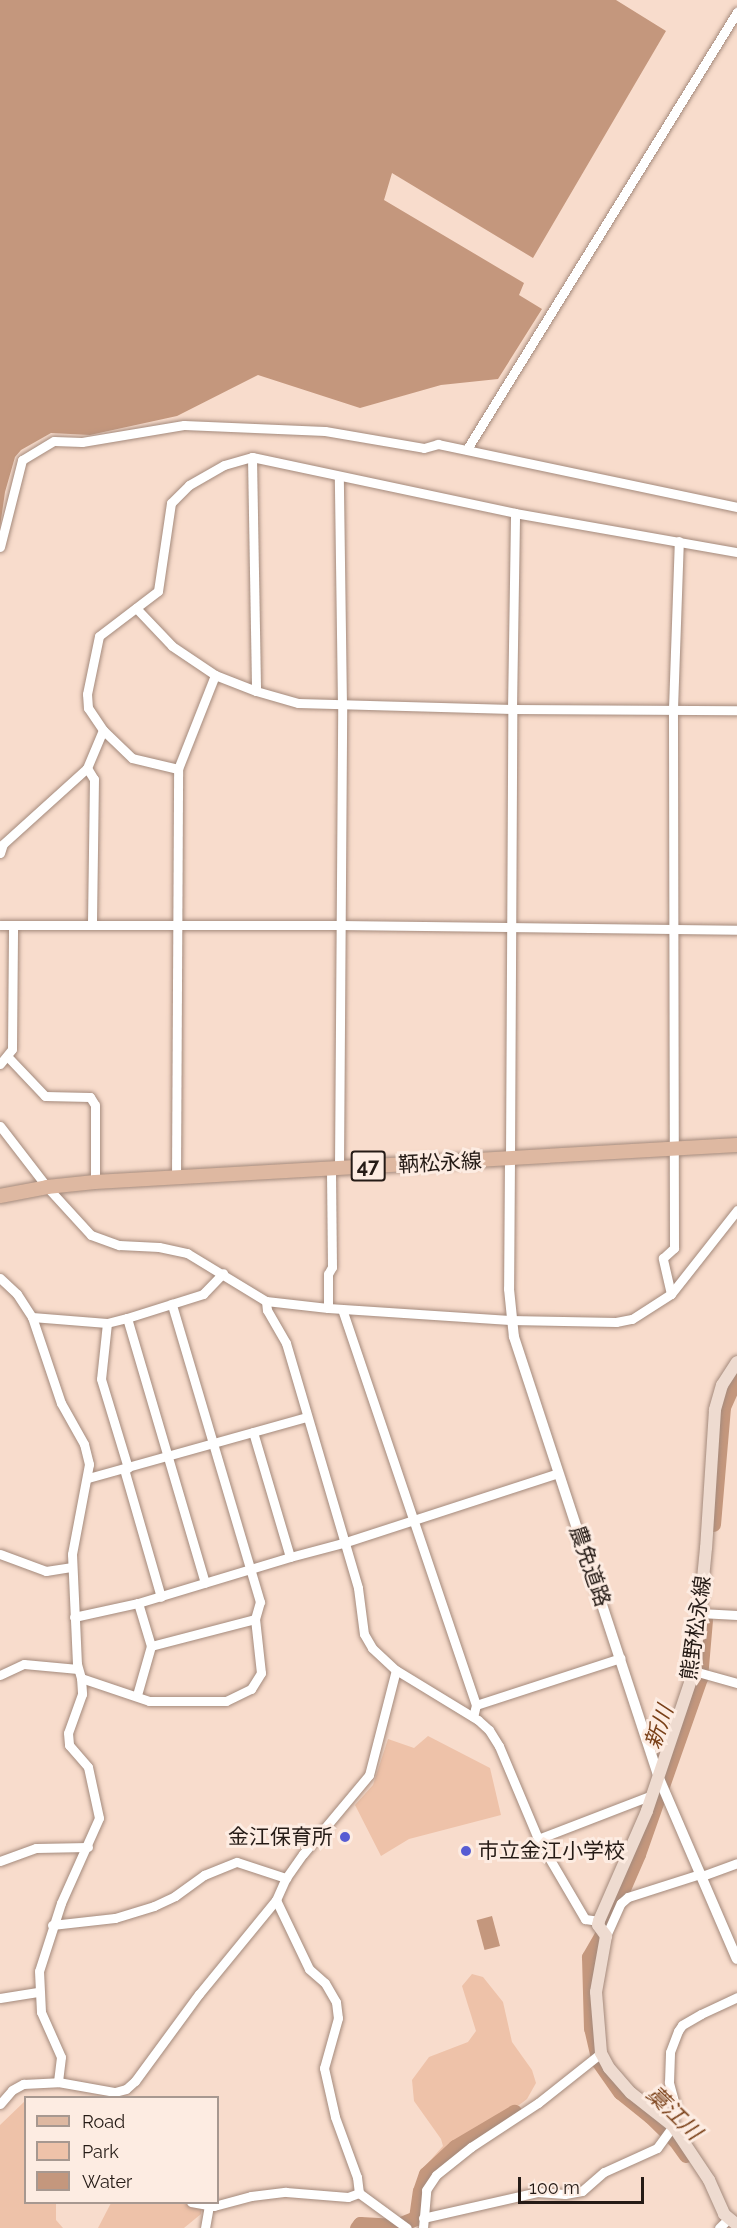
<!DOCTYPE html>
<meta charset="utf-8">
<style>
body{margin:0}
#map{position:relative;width:737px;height:2228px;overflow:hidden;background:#f8dccc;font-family:Raleway,"Noto Sans JP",sans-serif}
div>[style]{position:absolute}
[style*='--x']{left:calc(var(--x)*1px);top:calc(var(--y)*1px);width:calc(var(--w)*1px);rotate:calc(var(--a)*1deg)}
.green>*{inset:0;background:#eec2a9}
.water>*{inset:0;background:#c4977d;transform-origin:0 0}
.river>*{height:15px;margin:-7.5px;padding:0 7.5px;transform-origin:7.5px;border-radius:7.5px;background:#c4977d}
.roads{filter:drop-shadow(0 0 2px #a48a7c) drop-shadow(0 0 2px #a48a7c)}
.minor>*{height:9px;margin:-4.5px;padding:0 4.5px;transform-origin:4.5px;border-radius:4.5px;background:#fff}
.tertiary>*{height:10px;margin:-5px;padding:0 5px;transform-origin:5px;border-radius:5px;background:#fff}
.secondary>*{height:12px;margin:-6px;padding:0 6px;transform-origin:6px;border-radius:6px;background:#eedbd0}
.primary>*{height:14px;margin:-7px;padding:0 7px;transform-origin:7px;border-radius:7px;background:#deb8a1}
.dots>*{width:16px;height:16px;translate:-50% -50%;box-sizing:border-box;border:3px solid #fdece2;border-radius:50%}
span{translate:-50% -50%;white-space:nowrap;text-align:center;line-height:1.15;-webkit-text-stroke:6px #fdece2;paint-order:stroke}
.shield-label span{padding:2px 4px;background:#fdece2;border:2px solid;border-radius:4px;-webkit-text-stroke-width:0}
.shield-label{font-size:20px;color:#251b16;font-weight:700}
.street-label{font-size:21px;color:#251b16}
.poi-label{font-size:21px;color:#251b16}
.right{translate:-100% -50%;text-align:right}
.left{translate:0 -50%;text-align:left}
.water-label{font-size:22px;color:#793f17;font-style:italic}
.legend{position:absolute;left:24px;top:2096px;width:195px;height:108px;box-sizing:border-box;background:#fdece2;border:2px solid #a79890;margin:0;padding:8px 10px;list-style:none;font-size:18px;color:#251b16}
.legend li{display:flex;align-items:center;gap:12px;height:30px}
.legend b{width:30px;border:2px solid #a79890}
.scale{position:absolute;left:518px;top:2177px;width:126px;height:27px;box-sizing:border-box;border:3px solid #251b16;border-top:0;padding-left:8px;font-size:18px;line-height:21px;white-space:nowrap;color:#251b16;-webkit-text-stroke:4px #fdece2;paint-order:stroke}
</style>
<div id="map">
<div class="green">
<i style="clip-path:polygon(428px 1736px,490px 1768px,501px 1815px,409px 1839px,381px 1856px,355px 1805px,373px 1785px,388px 1739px,414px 1748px)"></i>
<i style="clip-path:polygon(472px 1974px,483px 1977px,503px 2002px,512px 2042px,532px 2070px,536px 2083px,527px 2099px,425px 2177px,420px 2172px,443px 2146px,441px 2139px,414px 2101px,412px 2080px,429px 2057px,468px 2042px,476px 2031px,462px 1986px)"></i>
<i style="clip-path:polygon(25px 2101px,26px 2202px,56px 2203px,56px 2220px,63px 2228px,0 2228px,0 2125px)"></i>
<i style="clip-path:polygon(111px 2203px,193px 2203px,201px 2208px,201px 2214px,184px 2228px,98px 2228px)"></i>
</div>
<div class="water">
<i style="clip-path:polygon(0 0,616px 0,666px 31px,533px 258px,392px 173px,384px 200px,524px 283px,519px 295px,542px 309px,498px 379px,441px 385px,360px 408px,258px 375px,177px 416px,90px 435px,51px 433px,21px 450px,15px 457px,5px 492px,0 527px)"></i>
<i style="left:492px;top:1916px;width:31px;height:16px;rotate:75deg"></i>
</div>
<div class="river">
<i style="--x:713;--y:1524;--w:117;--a:-85.1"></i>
<i style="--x:723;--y:1407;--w:35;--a:-66"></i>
<i style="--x:686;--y:2155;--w:19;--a:-126"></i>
<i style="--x:675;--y:2140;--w:35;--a:-136"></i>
<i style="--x:650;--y:2116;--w:38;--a:-141"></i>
<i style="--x:620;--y:2092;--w:37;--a:-125"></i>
<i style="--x:599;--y:2062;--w:35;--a:-103"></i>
<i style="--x:591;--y:2028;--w:71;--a:-91.6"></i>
<i style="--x:589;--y:1957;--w:34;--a:-60"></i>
<i style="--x:606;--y:1928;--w:81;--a:-66.6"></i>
<i style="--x:638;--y:1854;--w:187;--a:-70.6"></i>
<i style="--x:700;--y:1678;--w:58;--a:-85.1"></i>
<i style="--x:357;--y:2228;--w:5;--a:-53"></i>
<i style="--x:360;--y:2224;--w:36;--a:3"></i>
<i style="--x:396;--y:2226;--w:22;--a:-22"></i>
<i style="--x:416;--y:2218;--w:27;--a:-82"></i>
<i style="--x:420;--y:2191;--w:18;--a:-71"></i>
<i style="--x:426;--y:2174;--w:40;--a:-43"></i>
<i style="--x:455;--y:2147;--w:69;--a:-30.7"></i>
</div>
<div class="roads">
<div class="minor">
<i style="--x:467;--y:449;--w:514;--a:-58.29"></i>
<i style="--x:252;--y:457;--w:234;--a:89"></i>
<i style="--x:0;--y:547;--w:90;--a:-75.8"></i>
<i style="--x:22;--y:460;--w:37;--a:-31"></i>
<i style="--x:54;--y:441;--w:28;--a:2"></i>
<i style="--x:82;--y:442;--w:103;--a:-9.5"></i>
<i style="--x:184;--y:425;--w:141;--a:2.4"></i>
<i style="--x:325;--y:431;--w:100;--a:9.7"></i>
<i style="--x:424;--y:448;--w:15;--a:-16"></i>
<i style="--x:438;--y:444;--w:306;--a:11.9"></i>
<i style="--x:136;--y:608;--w:52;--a:46.5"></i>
<i style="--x:172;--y:646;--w:52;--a:34"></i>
<i style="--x:215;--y:675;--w:44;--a:21.3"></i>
<i style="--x:256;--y:691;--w:44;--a:15.9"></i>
<i style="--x:298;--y:703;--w:214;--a:1.6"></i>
<i style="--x:512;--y:709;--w:225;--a:0.3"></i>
<i style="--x:87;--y:768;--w:13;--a:58"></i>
<i style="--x:94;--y:779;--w:146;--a:90.8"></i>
<i style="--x:178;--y:769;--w:47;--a:-166.6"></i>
<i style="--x:132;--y:758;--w:40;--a:-136"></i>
<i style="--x:103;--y:730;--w:27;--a:-124"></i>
<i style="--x:88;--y:708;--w:14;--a:-94"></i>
<i style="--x:87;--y:694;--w:59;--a:-78.3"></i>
<i style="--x:99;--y:636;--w:74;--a:-37.3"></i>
<i style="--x:158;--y:591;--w:89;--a:-81.6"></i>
<i style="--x:171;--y:503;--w:25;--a:-45"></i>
<i style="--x:189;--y:485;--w:40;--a:-29.7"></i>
<i style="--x:224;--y:465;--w:29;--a:-16"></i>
<i style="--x:252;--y:457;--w:269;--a:12"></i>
<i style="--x:515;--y:513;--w:225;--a:10"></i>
<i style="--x:0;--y:853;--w:9;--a:-72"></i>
<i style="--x:3;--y:844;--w:113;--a:-42.1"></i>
<i style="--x:87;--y:768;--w:41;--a:-67.2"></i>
<i style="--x:0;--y:925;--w:340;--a:0"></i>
<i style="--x:340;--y:925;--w:397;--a:0.7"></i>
<i style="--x:7;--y:1056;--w:55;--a:46.5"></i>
<i style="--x:45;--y:1096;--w:45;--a:1.3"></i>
<i style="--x:90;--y:1097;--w:9;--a:58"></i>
<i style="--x:95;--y:1105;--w:77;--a:90"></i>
<i style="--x:0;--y:1064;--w:19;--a:-51"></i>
<i style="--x:12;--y:1049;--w:123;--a:-89.5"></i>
<i style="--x:0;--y:1126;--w:77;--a:52.4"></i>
<i style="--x:47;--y:1187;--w:65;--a:47.5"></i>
<i style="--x:91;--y:1235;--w:30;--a:20"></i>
<i style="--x:119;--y:1245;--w:40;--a:2.9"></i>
<i style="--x:159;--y:1247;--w:29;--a:12"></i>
<i style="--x:187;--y:1253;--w:92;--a:31.3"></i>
<i style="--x:266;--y:1301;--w:62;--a:6.4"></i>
<i style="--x:328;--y:1308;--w:182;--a:3.8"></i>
<i style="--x:510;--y:1320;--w:106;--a:1.1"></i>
<i style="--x:616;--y:1322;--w:16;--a:-11"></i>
<i style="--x:632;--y:1319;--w:46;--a:-32.7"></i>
<i style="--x:671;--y:1294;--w:107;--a:-51.8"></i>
<i style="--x:510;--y:1159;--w:450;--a:-89.7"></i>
<i style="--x:512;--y:709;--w:196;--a:-89.1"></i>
<i style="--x:339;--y:1168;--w:463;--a:-89.6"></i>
<i style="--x:342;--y:705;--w:228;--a:-90.8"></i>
<i style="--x:176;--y:1177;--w:408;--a:-89.7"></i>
<i style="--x:178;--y:769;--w:101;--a:-68.5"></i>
<i style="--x:0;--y:1278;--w:23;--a:43"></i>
<i style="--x:17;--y:1294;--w:27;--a:57"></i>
<i style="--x:32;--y:1317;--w:91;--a:71.4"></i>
<i style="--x:61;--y:1403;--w:47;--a:60.7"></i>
<i style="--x:84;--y:1444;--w:21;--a:76"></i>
<i style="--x:89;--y:1464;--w:92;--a:100.7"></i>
<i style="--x:72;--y:1554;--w:110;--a:87.4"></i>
<i style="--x:77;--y:1664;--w:15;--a:74"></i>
<i style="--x:81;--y:1678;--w:16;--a:86"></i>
<i style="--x:82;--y:1694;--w:41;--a:109.7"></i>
<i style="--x:68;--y:1733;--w:12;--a:85"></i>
<i style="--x:69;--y:1745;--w:29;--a:49"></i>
<i style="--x:88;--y:1767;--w:52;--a:77.8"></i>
<i style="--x:99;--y:1818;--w:93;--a:114.1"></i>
<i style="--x:61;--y:1903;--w:71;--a:107.9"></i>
<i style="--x:39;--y:1971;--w:41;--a:87.2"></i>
<i style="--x:41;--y:2012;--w:49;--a:66"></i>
<i style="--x:61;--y:2057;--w:25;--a:97"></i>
<i style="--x:58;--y:2082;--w:58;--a:10"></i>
<i style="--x:115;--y:2092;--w:11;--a:-15"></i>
<i style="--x:126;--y:2089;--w:12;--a:-42"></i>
<i style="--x:135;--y:2081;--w:108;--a:-53.7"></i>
<i style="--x:199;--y:1994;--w:122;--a:-50.7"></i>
<i style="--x:276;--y:1900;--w:24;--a:-66"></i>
<i style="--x:286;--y:1878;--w:29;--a:-55"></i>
<i style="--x:303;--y:1854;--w:103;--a:-50.1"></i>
<i style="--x:369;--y:1775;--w:108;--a:-75.6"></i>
<i style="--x:671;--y:1294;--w:37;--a:-103"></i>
<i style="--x:663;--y:1258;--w:15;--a:-42"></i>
<i style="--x:674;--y:1248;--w:539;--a:-90.11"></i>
<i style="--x:673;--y:709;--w:168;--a:-88"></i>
<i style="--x:266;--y:1301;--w:9;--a:84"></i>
<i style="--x:267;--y:1310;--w:38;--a:60"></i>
<i style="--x:286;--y:1343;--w:255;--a:73.6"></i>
<i style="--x:358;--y:1588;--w:46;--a:82.6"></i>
<i style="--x:364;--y:1634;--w:16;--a:60"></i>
<i style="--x:372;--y:1648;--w:33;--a:43"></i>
<i style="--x:396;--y:1670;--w:96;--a:31.4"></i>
<i style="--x:478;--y:1720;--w:15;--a:42"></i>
<i style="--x:489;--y:1730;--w:19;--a:58"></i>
<i style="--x:499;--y:1746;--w:101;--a:67.2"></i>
<i style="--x:538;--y:1839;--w:93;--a:59.6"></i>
<i style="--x:585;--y:1919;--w:14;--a:8"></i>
<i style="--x:328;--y:1308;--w:34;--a:-90"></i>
<i style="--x:328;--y:1274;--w:8;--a:-60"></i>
<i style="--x:332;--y:1267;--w:99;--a:-90.6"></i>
<i style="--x:342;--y:1309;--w:418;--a:71.3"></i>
<i style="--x:476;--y:1705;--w:12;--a:104"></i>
<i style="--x:32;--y:1317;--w:75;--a:4.6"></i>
<i style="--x:107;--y:1323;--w:21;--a:-14"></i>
<i style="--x:127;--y:1318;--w:80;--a:-17.5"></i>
<i style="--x:203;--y:1294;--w:29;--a:-46"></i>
<i style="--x:127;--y:1318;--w:276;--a:73.6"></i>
<i style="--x:107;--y:1323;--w:56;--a:96.1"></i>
<i style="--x:101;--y:1379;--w:93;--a:73.1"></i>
<i style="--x:253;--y:1432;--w:130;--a:73.5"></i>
<i style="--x:124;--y:1469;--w:133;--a:73.9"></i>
<i style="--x:88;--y:1478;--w:227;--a:-15.6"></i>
<i style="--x:0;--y:1554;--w:49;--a:20.3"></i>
<i style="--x:46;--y:1571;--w:25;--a:-9"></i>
<i style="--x:700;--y:1613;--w:37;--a:3"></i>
<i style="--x:74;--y:1617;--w:66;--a:-12.3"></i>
<i style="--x:138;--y:1603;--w:159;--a:-16.8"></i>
<i style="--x:290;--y:1557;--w:55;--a:-14.8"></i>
<i style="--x:343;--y:1543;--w:226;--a:-18"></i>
<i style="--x:151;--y:1646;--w:107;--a:-14.6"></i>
<i style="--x:694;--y:1671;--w:45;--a:15.6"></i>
<i style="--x:0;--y:1675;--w:26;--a:-25"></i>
<i style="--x:24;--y:1664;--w:54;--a:5.3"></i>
<i style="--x:81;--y:1678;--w:72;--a:18.7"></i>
<i style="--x:149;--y:1701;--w:77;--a:0"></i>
<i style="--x:226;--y:1701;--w:28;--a:-26"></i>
<i style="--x:251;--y:1689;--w:19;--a:-58"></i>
<i style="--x:261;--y:1673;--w:54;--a:-96.3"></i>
<i style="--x:255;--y:1619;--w:18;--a:-74"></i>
<i style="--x:260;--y:1602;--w:311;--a:-106.5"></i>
<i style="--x:137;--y:1695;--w:51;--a:-74.1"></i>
<i style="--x:151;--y:1646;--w:45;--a:-106.8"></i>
<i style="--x:476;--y:1705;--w:152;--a:-18"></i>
<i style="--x:538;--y:1839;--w:122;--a:-21.1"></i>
<i style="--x:0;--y:1861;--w:38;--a:-20"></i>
<i style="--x:36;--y:1848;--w:52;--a:-1.1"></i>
<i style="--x:702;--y:1876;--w:37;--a:-20"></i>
<i style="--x:276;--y:1900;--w:76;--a:64.4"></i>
<i style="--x:309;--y:1969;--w:21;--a:41"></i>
<i style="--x:325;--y:1983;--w:22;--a:60"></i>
<i style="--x:336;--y:2002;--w:16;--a:83"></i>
<i style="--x:338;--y:2018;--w:52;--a:105.6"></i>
<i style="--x:324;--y:2068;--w:50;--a:77.3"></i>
<i style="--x:335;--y:2117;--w:64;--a:69.9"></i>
<i style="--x:357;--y:2177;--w:16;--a:83"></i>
<i style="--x:359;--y:2193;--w:59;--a:36.1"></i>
<i style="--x:52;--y:1925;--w:63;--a:-6.3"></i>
<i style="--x:115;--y:1918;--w:41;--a:-17.1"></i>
<i style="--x:154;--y:1906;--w:23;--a:-25"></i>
<i style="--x:175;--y:1896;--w:36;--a:-36"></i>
<i style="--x:204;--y:1875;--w:35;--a:-22"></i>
<i style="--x:237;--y:1862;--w:52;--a:18.1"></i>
<i style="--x:606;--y:1936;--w:36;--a:-66"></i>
<i style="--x:621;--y:1903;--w:9;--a:-41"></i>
<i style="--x:628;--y:1897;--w:76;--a:-17.7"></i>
<i style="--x:0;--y:1998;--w:38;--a:-9"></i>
<i style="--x:0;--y:2104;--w:18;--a:-49"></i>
<i style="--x:12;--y:2090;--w:13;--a:-29"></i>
<i style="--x:23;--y:2084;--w:35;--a:-3"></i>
<i style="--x:191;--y:2202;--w:23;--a:10"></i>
<i style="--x:214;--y:2206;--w:38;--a:-15"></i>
<i style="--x:251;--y:2196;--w:35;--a:-7"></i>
<i style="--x:286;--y:2192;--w:62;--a:4.6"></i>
<i style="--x:348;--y:2197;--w:12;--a:-20"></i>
<i style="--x:423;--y:2218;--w:117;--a:-12.8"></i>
<i style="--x:537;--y:2192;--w:28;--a:4"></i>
<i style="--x:565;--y:2194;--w:17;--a:-10"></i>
<i style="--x:582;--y:2191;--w:29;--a:-41"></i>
<i style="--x:604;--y:2172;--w:58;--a:-24.4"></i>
<i style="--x:657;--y:2148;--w:27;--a:-54"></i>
<i style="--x:673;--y:2126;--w:21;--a:-85"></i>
<i style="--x:675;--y:2105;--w:24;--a:-105"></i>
<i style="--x:669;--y:2082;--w:30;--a:-88"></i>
<i style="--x:670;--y:2052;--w:22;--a:-69"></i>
<i style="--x:678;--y:2031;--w:7;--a:-56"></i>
<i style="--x:682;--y:2025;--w:22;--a:-30"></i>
<i style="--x:701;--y:2014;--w:40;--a:-25"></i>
<i style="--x:205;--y:2228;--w:23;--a:-80"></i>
<i style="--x:423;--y:2228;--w:38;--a:-85"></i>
<i style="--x:426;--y:2190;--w:18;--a:-56"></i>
<i style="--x:436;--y:2175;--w:45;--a:-38.7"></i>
<i style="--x:471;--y:2147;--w:80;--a:-33.3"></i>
<i style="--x:538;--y:2103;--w:80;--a:-38.4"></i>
<i style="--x:719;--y:2228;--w:14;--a:-45"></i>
</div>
<div class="tertiary">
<i style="--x:510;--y:1159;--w:130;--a:90.4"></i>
<i style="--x:509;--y:1289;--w:48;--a:84.1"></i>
<i style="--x:514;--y:1337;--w:462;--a:71.8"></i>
<i style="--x:658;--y:1776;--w:199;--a:66.7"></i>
</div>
<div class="secondary">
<i style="--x:737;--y:1362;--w:27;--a:123"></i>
<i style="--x:722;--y:1385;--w:26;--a:106"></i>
<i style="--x:715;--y:1410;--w:138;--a:93.7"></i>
<i style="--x:706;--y:1548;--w:124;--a:95.6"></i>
<i style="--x:694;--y:1671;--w:148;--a:108.6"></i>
<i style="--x:647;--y:1811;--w:120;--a:113.6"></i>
<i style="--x:599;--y:1921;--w:4;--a:104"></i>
<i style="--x:598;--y:1925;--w:14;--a:54"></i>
<i style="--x:606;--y:1936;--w:57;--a:100.1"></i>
<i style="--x:596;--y:1992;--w:61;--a:85.3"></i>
<i style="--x:601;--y:2053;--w:17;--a:62"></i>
<i style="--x:609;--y:2068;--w:33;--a:49"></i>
<i style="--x:631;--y:2093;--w:53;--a:38.2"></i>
<i style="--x:673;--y:2126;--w:65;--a:56.3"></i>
<i style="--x:709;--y:2180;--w:37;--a:66"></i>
<i style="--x:724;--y:2214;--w:17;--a:40"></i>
</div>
<div class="primary">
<i style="--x:0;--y:1196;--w:48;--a:-10.8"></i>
<i style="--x:47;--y:1187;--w:48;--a:-5.9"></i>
<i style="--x:95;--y:1182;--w:643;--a:-3.3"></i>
</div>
</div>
<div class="dots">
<i style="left:345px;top:1837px;background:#575cd3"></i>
<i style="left:466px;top:1851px;background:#575cd3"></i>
</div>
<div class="shield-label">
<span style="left:368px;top:1166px">47</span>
</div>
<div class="street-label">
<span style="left:440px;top:1163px;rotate:-3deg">鞆松永線</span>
<span style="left:590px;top:1566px;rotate:71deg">農免道路</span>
<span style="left:696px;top:1628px;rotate:-82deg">熊野松永線</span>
</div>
<div class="poi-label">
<span class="right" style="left:333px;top:1837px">金江保育所</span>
<span class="left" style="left:478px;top:1851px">市立金江小学校</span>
</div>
<div class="water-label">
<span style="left:659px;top:1727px;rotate:-71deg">新川</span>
<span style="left:674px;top:2113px;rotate:44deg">藁江川</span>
</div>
<ul class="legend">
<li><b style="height:8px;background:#deb8a1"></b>Road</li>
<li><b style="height:16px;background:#eec2a9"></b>Park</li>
<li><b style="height:16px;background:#c4977d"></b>Water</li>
</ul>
<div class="scale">100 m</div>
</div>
